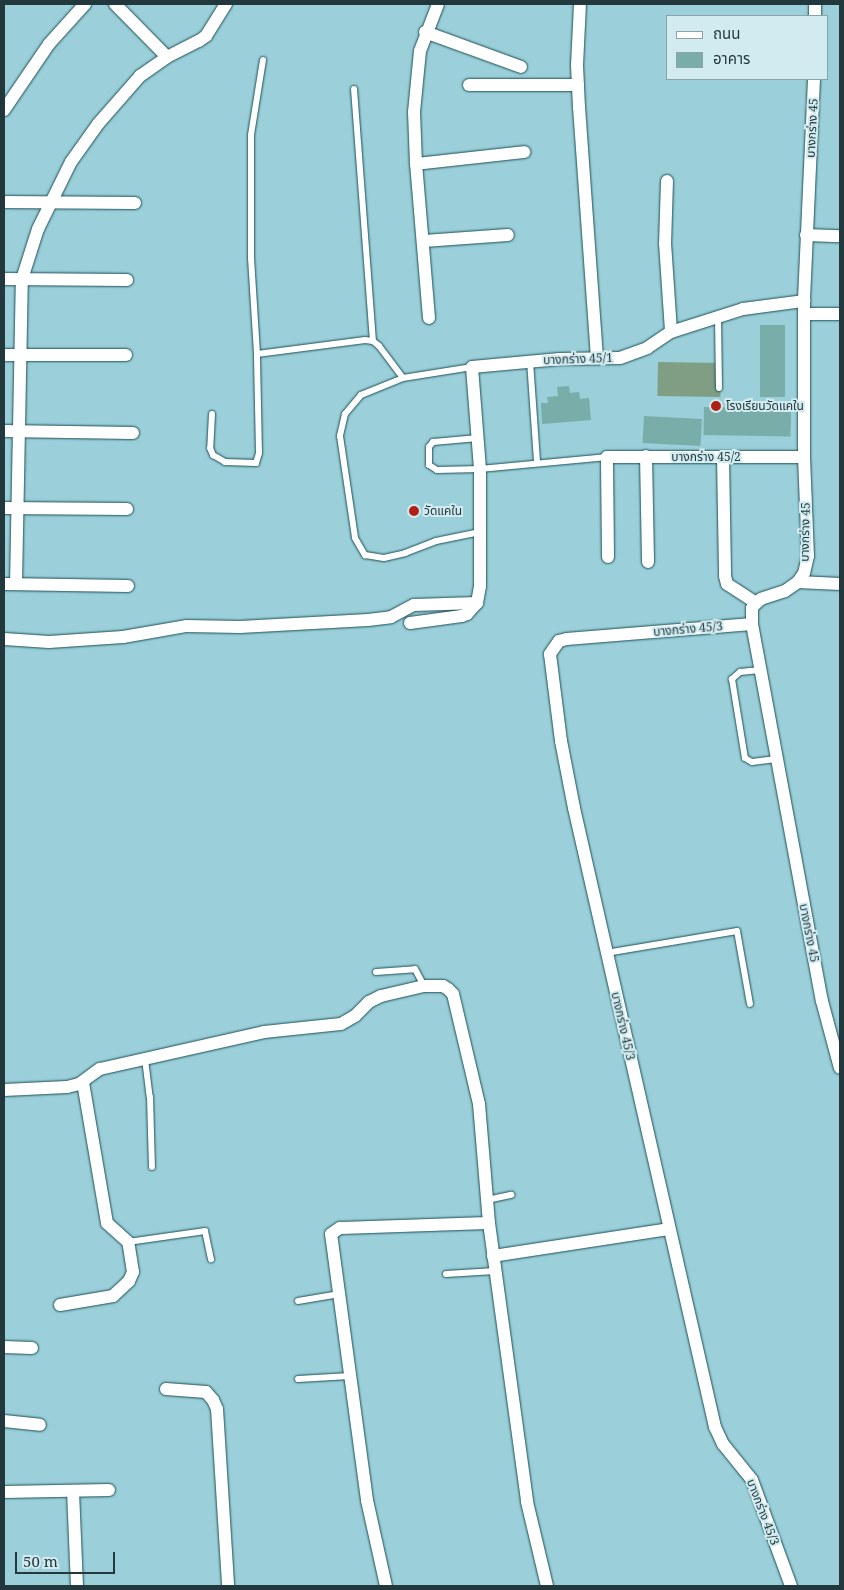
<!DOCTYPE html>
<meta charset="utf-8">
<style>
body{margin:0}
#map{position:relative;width:844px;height:1590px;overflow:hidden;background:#9bcfd9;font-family:"Noto Serif","Noto Sans Thai",serif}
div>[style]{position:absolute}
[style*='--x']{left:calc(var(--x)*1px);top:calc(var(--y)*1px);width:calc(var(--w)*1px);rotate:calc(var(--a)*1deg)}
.green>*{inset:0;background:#7f9e84;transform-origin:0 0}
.building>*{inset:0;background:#78ada9;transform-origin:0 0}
.roads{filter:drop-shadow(0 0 1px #1c5058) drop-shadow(0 0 1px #1c5058)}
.lane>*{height:6px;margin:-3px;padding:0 3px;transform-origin:3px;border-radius:3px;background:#fff}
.street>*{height:12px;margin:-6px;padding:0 6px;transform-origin:6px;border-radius:6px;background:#fff}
.dots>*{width:14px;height:14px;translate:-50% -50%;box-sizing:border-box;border:2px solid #d1ebf0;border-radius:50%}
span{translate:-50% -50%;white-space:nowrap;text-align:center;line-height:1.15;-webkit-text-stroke:4px #d1ebf0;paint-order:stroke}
.street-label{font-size:12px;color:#23383c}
.poi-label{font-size:12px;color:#23383c}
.left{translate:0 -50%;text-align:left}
.frame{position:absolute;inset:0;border:5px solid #23383c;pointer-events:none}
.legend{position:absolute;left:666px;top:15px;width:162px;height:65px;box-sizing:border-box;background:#d1ebf0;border:1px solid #8ba3a8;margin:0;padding:6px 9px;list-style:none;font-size:15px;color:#23383c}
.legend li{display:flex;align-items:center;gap:10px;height:25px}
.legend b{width:25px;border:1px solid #8ba3a8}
.scale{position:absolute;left:15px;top:1552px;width:100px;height:22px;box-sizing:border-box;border:2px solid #23383c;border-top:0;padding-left:6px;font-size:15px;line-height:18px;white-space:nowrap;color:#23383c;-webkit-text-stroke:4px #d1ebf0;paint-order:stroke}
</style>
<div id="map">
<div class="green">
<i style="left:658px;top:362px;width:63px;height:34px;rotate:1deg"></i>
</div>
<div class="building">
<i style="left:760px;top:325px;width:25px;height:72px"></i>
<i style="clip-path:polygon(569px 386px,570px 393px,579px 392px,580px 399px,589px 398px,591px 420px,542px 424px,541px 403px,548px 403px,547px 397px,558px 396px,557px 387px)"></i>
<i style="left:704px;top:407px;width:87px;height:28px;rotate:1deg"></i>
<i style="left:644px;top:416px;width:58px;height:27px;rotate:3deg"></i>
</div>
<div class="roads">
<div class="lane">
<i style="--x:263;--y:60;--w:76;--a:99.1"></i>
<i style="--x:251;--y:135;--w:123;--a:90"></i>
<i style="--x:251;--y:258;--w:96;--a:86.4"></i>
<i style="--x:257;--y:354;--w:109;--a:-7.4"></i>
<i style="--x:365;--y:340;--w:8;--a:7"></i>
<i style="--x:373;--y:341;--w:8;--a:40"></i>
<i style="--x:379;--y:346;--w:40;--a:53"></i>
<i style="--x:354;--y:89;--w:253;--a:85.7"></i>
<i style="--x:718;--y:317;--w:71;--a:89.2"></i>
<i style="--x:530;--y:361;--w:101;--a:86"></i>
<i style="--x:472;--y:367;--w:70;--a:170.9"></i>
<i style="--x:403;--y:378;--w:45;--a:158"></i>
<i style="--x:361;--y:395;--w:25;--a:130"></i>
<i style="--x:345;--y:414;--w:23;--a:103"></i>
<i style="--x:340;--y:436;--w:103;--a:81.6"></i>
<i style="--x:355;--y:538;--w:20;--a:60"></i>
<i style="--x:365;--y:555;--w:19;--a:9"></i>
<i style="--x:384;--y:558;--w:22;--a:-13"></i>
<i style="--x:405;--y:553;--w:33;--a:-21"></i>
<i style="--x:436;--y:541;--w:45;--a:-11.6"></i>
<i style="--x:212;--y:414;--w:34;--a:93"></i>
<i style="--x:210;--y:448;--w:8;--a:67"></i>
<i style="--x:213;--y:455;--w:14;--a:30"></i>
<i style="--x:225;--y:462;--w:31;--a:2"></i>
<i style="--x:256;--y:463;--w:10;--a:-73"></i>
<i style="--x:259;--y:453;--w:99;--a:-91.2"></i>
<i style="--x:478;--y:438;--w:45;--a:174.9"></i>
<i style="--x:433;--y:442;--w:6;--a:129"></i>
<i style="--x:429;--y:447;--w:18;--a:90"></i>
<i style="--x:429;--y:465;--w:9;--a:32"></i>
<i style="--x:437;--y:470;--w:43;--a:-1.3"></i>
<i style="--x:480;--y:469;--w:128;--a:-5.4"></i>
<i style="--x:760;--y:670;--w:20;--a:174"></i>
<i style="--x:740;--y:672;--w:11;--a:139"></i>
<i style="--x:732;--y:679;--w:80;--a:80.7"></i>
<i style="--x:745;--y:758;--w:8;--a:30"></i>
<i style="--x:752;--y:762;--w:24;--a:-7"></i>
<i style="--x:606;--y:953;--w:133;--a:-9.5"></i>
<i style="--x:737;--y:931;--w:74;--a:79.9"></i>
<i style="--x:376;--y:972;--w:39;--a:-4"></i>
<i style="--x:415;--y:969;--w:19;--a:62"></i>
<i style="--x:145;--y:1059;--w:38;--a:83"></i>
<i style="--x:150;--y:1097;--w:70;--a:88.4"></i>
<i style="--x:487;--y:1200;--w:25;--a:-12"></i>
<i style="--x:128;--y:1242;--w:78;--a:-8.1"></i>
<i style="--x:205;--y:1231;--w:29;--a:78"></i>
<i style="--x:446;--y:1274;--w:49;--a:-3.5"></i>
<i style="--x:298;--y:1301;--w:42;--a:-9.7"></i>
<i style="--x:298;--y:1379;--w:52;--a:-3.3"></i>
</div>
<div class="street">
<i style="--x:115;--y:4;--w:74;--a:45.5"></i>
<i style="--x:580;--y:4;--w:61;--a:92.8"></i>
<i style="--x:577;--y:65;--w:42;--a:87.3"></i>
<i style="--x:579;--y:107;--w:252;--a:85.9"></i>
<i style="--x:815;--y:16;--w:12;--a:-90"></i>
<i style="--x:425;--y:32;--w:102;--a:20"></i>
<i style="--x:814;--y:79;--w:222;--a:92.6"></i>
<i style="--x:804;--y:301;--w:156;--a:90"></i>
<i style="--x:804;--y:457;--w:99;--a:87.7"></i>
<i style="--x:808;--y:556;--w:17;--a:103"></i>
<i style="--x:804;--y:573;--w:11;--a:124"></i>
<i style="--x:798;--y:582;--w:16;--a:145"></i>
<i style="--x:785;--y:591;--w:25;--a:162"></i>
<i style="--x:761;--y:599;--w:6;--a:141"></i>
<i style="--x:756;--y:603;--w:6;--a:129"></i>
<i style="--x:752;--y:608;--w:16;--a:90"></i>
<i style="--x:752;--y:624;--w:383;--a:79.5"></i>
<i style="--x:822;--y:1001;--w:69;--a:75"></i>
<i style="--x:469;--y:85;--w:109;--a:0"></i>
<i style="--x:4;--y:110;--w:80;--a:-55.7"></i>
<i style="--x:49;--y:44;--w:54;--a:-48"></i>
<i style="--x:416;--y:164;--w:109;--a:-6.3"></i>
<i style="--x:667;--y:181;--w:62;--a:91.8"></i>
<i style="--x:665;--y:243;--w:89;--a:86.1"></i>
<i style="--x:4;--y:202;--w:131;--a:0.4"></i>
<i style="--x:806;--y:235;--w:34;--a:2"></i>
<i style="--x:424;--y:241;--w:84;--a:-4.1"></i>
<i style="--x:4;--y:279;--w:123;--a:0.5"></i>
<i style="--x:804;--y:314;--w:36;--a:0"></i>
<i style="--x:429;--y:318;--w:155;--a:-94.8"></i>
<i style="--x:416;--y:164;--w:52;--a:-92.2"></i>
<i style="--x:414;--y:112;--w:61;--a:-84.4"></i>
<i style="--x:420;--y:51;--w:50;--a:-69"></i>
<i style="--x:4;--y:355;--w:122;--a:0"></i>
<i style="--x:4;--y:431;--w:129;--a:0.9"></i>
<i style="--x:646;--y:456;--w:106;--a:88.9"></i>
<i style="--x:723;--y:457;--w:119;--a:89"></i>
<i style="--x:725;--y:576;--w:8;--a:76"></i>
<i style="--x:727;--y:584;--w:35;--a:33"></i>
<i style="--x:4;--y:508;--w:123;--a:0.5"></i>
<i style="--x:608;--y:557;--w:100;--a:-90.6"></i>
<i style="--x:607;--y:457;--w:197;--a:0"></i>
<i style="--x:798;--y:582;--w:42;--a:2.7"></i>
<i style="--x:4;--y:584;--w:124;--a:0.9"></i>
<i style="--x:16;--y:584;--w:305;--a:-88.9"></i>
<i style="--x:22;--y:279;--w:52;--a:-72.3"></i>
<i style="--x:38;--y:229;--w:75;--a:-63.8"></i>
<i style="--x:71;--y:162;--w:47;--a:-54.6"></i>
<i style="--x:98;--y:124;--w:64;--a:-48.8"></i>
<i style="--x:140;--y:76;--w:33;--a:-35"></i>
<i style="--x:167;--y:57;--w:36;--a:-27"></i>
<i style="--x:199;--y:41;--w:9;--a:-36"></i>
<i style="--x:206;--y:36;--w:38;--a:-58"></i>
<i style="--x:410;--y:623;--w:52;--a:-7.7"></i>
<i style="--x:462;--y:616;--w:5;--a:-22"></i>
<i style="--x:467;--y:614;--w:15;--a:-48"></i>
<i style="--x:752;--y:624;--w:186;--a:175.4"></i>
<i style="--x:567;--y:639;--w:8;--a:166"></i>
<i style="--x:559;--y:641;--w:16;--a:125"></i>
<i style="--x:550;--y:654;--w:88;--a:82.8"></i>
<i style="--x:561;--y:741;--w:68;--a:79"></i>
<i style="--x:574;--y:808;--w:635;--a:77.17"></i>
<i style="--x:715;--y:1427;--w:19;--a:65"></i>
<i style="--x:723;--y:1444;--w:46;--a:51.1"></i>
<i style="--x:752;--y:1480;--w:113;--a:69.8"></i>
<i style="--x:4;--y:639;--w:45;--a:3.8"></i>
<i style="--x:49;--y:642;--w:74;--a:-3.9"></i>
<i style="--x:123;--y:637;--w:65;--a:-9.8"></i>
<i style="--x:187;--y:626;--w:53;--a:1.1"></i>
<i style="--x:240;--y:627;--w:128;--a:-3.1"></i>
<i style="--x:368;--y:620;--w:23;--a:-7"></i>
<i style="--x:391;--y:617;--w:26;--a:-28"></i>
<i style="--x:414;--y:605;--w:63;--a:-1.8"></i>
<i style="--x:477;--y:603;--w:17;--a:-80"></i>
<i style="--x:480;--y:586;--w:117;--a:-90"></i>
<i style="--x:480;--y:469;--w:102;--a:-94.5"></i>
<i style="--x:472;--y:367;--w:88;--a:-5.2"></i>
<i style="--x:560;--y:359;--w:60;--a:-1"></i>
<i style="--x:620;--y:358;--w:29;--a:-20"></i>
<i style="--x:647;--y:348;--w:29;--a:-34"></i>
<i style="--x:671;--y:332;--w:76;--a:-17.7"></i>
<i style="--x:743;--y:309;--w:62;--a:-7.5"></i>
<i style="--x:4;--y:1090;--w:63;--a:-2.7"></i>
<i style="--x:67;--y:1087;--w:12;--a:-14"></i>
<i style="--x:79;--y:1084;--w:26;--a:-36"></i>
<i style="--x:100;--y:1069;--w:168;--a:-12.7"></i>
<i style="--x:264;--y:1032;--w:77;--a:-5.9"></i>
<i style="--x:341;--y:1024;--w:16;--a:-30"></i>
<i style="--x:355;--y:1016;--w:20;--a:-45"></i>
<i style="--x:369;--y:1002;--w:13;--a:-27"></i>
<i style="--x:381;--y:996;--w:44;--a:-13.1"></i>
<i style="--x:424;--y:986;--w:19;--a:0"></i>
<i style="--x:443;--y:986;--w:6;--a:31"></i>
<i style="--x:448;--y:989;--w:7;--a:45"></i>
<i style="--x:453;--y:994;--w:113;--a:76.7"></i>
<i style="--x:479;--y:1104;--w:119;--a:85.2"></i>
<i style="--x:489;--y:1223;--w:282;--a:82.2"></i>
<i style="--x:527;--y:1502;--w:86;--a:76.6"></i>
<i style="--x:493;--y:1256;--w:178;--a:-8.7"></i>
<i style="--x:60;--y:1305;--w:54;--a:-9.6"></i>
<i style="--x:113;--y:1296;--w:22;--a:-43"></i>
<i style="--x:129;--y:1281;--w:10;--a:-66"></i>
<i style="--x:133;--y:1272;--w:30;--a:-99"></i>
<i style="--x:128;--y:1242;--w:28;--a:-138"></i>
<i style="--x:107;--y:1223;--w:143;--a:-99.7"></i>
<i style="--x:4;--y:1347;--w:28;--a:2"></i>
<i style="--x:166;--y:1389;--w:40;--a:4.3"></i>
<i style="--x:206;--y:1392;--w:11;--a:49"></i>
<i style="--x:213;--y:1400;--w:10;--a:66"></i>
<i style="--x:217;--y:1409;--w:177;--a:86.4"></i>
<i style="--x:4;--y:1421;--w:36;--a:6"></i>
<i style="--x:73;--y:1491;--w:95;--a:87.6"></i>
<i style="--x:4;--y:1492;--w:105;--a:-1.1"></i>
<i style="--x:386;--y:1586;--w:88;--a:-102.5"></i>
<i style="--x:367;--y:1500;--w:268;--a:-97.7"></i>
<i style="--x:331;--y:1234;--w:11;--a:-34"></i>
<i style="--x:340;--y:1228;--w:149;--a:-1.9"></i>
</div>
</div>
<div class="dots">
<i style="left:716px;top:406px;background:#af2015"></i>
<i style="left:414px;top:511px;background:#af2015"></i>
</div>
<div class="street-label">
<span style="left:812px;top:128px;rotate:-87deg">บางกร่าง 45</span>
<span style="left:578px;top:359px;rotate:-2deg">บางกร่าง 45/1</span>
<span style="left:706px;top:457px">บางกร่าง 45/2</span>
<span style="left:805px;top:532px;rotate:-89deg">บางกร่าง 45</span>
<span style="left:688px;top:629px;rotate:-5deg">บางกร่าง 45/3</span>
<span style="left:809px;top:933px;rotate:79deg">บางกร่าง 45</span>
<span style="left:623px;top:1026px;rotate:77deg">บางกร่าง 45/3</span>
<span style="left:763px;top:1512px;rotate:69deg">บางกร่าง 45/3</span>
</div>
<div class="poi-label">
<span class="left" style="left:726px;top:406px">โรงเรียนวัดแคใน</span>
<span class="left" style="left:424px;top:511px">วัดแคใน</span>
</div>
<div class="frame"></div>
<ul class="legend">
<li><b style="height:6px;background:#fff"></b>ถนน</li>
<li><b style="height:14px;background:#78ada9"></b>อาคาร</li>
</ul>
<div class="scale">50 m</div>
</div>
